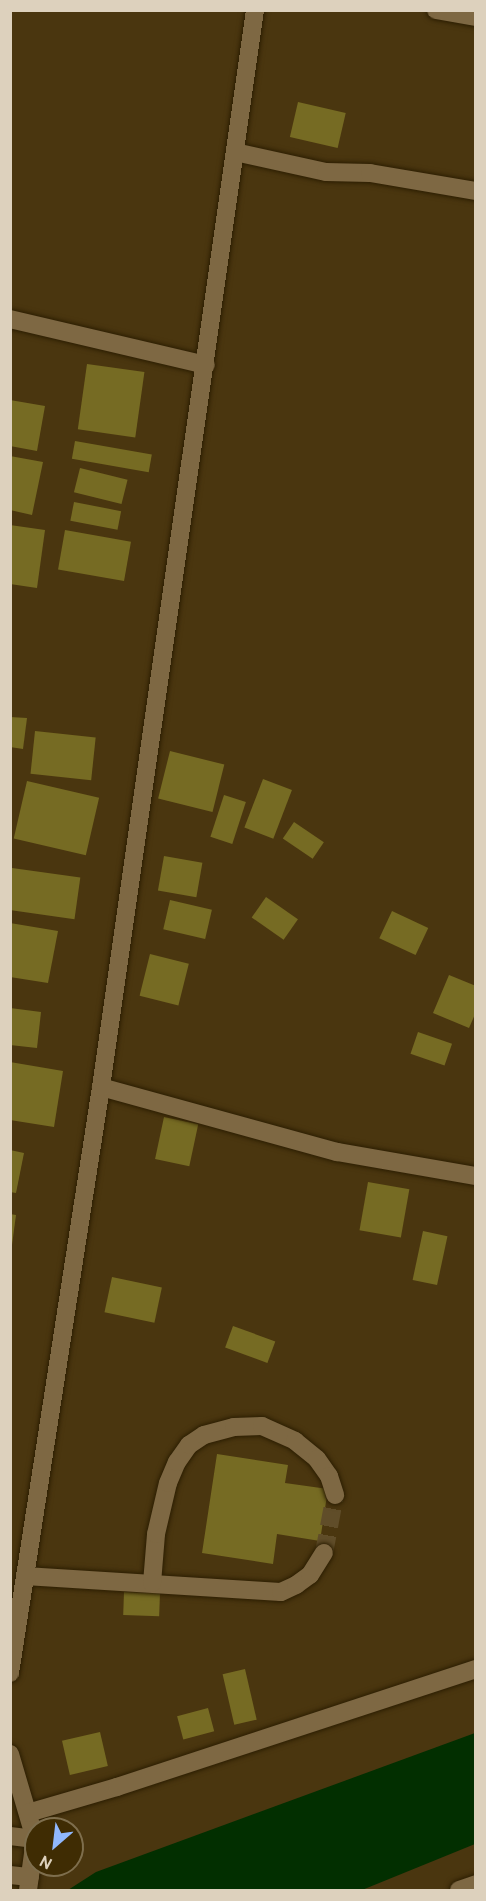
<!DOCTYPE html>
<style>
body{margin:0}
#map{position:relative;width:486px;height:1901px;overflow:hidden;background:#4a360f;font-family:Overpass,sans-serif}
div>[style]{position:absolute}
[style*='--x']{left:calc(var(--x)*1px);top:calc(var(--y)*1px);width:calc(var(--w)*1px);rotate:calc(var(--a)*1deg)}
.water>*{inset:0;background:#022f00}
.building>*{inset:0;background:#766b23;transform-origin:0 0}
.minor-tunnel>*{height:18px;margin-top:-9px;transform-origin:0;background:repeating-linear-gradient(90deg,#604d29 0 18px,transparent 0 27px)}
.roads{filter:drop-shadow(0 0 2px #2c1e02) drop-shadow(0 0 2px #2c1e02)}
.minor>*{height:18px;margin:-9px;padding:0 9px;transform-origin:9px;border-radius:9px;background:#7e6843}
span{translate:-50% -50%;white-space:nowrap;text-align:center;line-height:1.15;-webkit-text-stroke:4.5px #3f2c03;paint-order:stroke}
.frame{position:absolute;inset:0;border:12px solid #ddd1bd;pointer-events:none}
.north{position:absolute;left:24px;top:1817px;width:60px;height:60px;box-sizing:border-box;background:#3f2c03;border:2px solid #7e6e4d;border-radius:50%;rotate:208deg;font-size:16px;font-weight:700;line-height:24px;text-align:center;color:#ddd1bd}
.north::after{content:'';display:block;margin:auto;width:21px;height:27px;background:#90b8fd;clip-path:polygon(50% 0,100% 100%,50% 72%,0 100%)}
</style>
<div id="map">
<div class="water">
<i style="clip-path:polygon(475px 1733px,475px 1844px,362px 1890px,68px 1890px,96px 1872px)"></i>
</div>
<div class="building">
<i style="left:298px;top:102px;width:49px;height:36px;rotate:13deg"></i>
<i style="left:87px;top:364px;width:58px;height:66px;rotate:8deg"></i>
<i style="clip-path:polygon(10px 400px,45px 406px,37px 451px,10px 446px)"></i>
<i style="left:75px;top:441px;width:78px;height:18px;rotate:10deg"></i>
<i style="clip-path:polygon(10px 456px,43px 462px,32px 515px,10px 510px)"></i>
<i style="left:80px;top:468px;width:49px;height:25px;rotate:14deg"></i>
<i style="left:74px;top:502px;width:48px;height:19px;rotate:11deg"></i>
<i style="clip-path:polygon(10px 525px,45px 530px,37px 588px,10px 584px)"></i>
<i style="left:65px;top:530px;width:67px;height:40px;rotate:10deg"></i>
<i style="clip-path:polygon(10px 717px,27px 718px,23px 749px,10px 747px)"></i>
<i style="left:35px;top:731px;width:61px;height:43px;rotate:6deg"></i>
<i style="left:170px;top:751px;width:56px;height:49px;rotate:14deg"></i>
<i style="left:263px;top:779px;width:31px;height:52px;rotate:21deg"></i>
<i style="left:27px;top:781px;width:74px;height:59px;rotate:13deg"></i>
<i style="left:224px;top:795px;width:23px;height:44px;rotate:18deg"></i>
<i style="left:294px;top:822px;width:36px;height:20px;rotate:34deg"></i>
<i style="left:164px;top:856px;width:39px;height:35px;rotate:10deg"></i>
<i style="left:12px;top:868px;width:69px;height:42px;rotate:8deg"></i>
<i style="left:266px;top:897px;width:39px;height:25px;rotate:35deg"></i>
<i style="left:170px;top:900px;width:43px;height:30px;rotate:13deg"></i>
<i style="left:392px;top:911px;width:40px;height:30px;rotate:25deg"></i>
<i style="clip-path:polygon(10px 923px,58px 931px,48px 983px,10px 977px)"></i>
<i style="left:150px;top:954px;width:40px;height:43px;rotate:14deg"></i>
<i style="clip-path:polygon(449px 975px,476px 986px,476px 1012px,469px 1028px,433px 1013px)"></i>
<i style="clip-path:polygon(10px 1008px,41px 1012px,37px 1048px,10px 1045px)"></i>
<i style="left:418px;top:1032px;width:36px;height:23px;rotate:19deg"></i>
<i style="clip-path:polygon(10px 1062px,63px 1071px,54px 1127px,10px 1120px)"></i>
<i style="left:164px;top:1117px;width:35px;height:43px;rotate:12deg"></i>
<i style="clip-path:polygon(10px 1150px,24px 1153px,16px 1193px,10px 1192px)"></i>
<i style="left:368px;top:1182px;width:42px;height:49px;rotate:10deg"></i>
<i style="clip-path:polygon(10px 1214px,16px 1215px,12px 1245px,10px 1245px)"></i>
<i style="left:423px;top:1231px;width:25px;height:50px;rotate:12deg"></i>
<i style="left:112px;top:1277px;width:51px;height:36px;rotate:12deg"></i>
<i style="left:233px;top:1326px;width:45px;height:23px;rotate:20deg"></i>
<i style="clip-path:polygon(217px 1454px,288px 1465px,285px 1483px,328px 1489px,320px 1541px,277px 1534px,273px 1564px,202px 1553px)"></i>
<i style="left:124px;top:1592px;width:36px;height:23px;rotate:2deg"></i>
<i style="left:245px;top:1669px;width:52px;height:23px;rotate:77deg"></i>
<i style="left:208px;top:1708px;width:24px;height:32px;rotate:75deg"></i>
<i style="left:100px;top:1732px;width:35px;height:39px;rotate:77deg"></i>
</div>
<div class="minor-tunnel">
<i style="--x:324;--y:1553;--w:59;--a:-79.3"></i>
</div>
<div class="roads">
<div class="minor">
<i style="--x:436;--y:10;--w:41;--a:9.9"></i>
<i style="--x:235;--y:152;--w:93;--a:12.4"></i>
<i style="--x:326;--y:172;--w:44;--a:1.3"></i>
<i style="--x:370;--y:173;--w:108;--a:9.6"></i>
<i style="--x:10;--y:319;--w:201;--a:13.2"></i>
<i style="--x:101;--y:1087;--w:245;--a:15.4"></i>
<i style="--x:337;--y:1152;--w:141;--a:9.8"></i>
<i style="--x:25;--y:1576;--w:256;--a:3.6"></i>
<i style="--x:281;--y:1592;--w:17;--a:-25"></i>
<i style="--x:296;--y:1585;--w:17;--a:-36"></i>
<i style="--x:310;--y:1575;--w:26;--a:-58"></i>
<i style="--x:152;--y:1583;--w:49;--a:-85.3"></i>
<i style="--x:156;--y:1534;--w:52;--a:-76.8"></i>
<i style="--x:168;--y:1483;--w:23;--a:-67"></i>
<i style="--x:177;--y:1462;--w:21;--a:-55"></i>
<i style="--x:189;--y:1445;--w:18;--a:-34"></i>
<i style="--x:204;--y:1435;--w:31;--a:-15"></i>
<i style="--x:234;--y:1427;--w:28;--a:-2"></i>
<i style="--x:262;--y:1426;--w:36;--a:24"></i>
<i style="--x:295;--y:1441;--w:28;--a:39"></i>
<i style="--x:317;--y:1459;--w:21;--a:55"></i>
<i style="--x:329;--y:1476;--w:20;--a:72"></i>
<i style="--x:10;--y:1673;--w:593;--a:-81.17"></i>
<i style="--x:101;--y:1087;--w:1088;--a:-81.86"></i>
<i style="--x:10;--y:1754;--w:89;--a:73.6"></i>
<i style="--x:35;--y:1839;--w:51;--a:97.8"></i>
<i style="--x:28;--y:1813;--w:93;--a:-16.3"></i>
<i style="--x:117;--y:1787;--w:378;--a:-18.2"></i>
<i style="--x:10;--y:1836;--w:25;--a:7"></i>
<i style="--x:10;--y:1875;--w:20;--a:6"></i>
<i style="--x:459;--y:1890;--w:18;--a:-19"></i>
</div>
</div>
<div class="frame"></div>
<div class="north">N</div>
</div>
